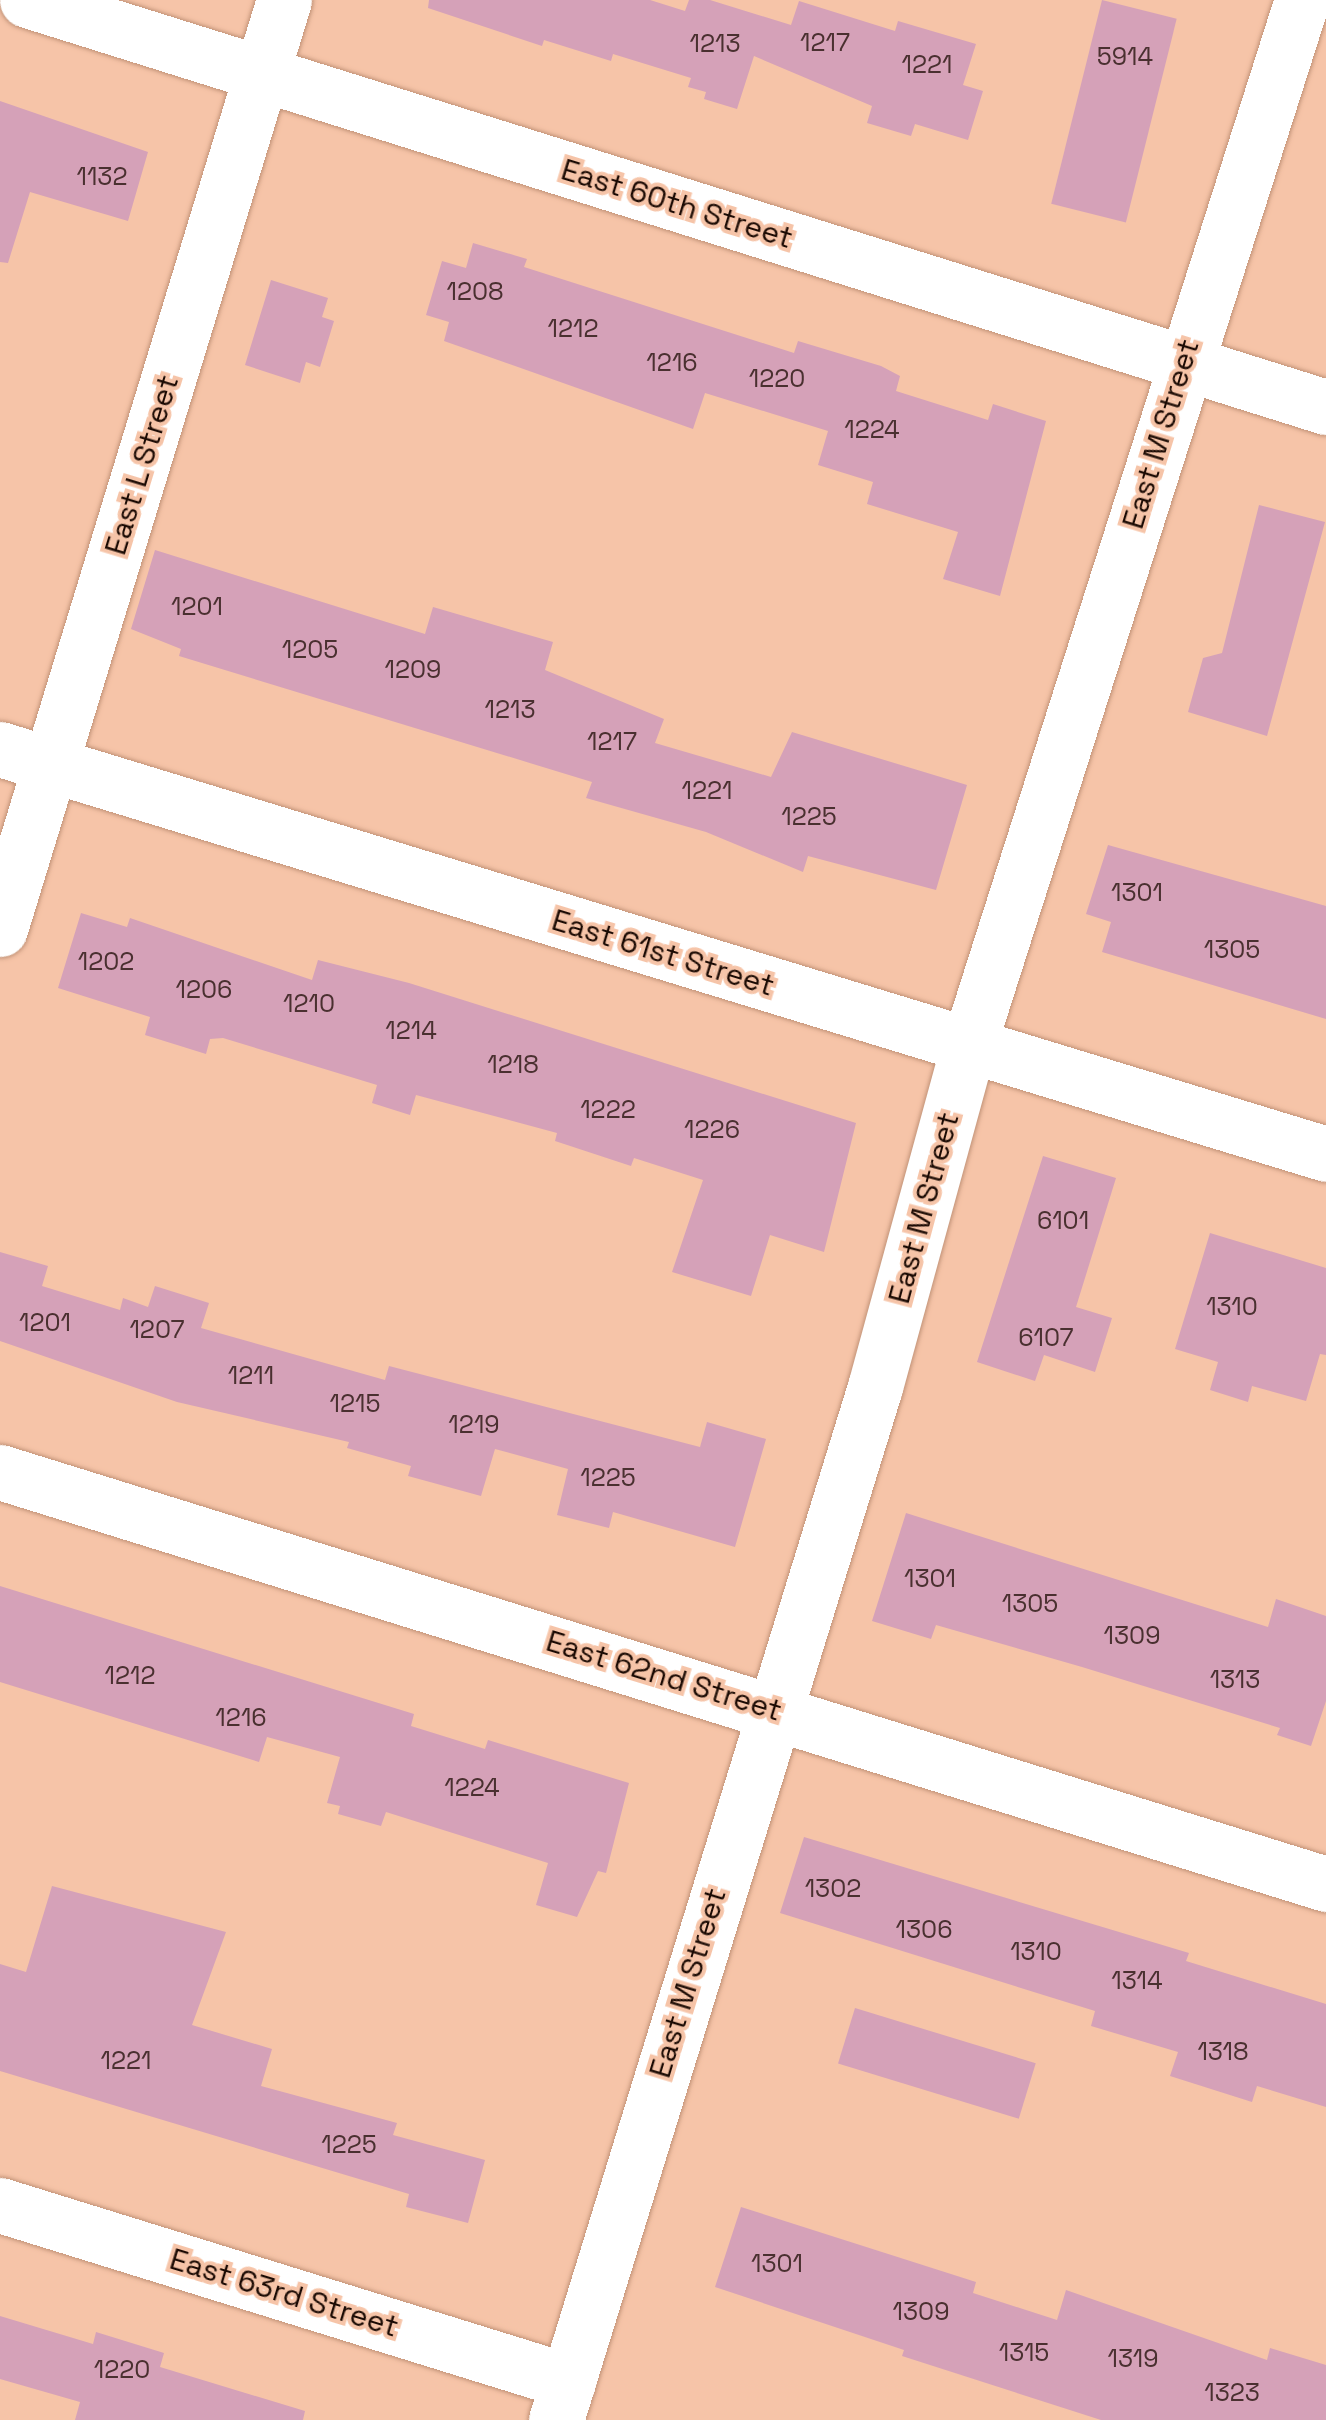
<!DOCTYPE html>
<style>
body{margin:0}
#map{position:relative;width:1326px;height:2420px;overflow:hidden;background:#f6c4a8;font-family:"Space Grotesk",sans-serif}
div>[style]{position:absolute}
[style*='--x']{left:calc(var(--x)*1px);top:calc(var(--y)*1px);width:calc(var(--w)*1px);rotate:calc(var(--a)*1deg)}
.building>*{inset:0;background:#d5a1b8;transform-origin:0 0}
.roads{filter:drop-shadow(0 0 2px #c19277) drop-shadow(0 0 2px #c19277)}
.minor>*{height:55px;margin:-27.5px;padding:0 27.5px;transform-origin:27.5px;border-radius:27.5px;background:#fff}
span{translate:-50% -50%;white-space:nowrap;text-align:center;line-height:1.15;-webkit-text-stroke:8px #f6c4a8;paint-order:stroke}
.number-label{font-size:25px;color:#4a3030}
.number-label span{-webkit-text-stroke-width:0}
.street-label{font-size:30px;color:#1b0a03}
</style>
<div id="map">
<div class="building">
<i style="clip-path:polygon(429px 0,650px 0,685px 11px,689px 0,710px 0,791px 25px,799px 1px,895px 31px,898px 21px,976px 44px,963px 85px,983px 91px,968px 140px,915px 124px,911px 136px,867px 123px,872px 106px,754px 56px,737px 109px,704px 99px,706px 92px,688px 87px,691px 78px,613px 54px,611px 61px,544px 40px,542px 46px,428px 8px)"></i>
<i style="left:1102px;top:0;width:77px;height:210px;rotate:14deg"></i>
<i style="clip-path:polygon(0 101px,148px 152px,128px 221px,30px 192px,8px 263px,0 262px)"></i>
<i style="clip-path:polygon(473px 243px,527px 259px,524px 267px,794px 353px,798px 341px,881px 366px,900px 376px,896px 391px,988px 420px,993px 404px,1046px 421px,1000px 596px,943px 579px,958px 532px,867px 504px,873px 482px,818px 465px,828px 431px,705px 393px,693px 429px,444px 341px,449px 322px,426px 315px,442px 261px,466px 268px)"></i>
<i style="clip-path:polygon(271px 280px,328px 298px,322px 317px,334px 321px,320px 367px,306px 362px,300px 383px,245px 365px)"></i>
<i style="clip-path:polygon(1259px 505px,1325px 522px,1267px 736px,1188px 712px,1203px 658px,1222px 653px)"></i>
<i style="clip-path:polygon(155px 550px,425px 634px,433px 607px,553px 642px,545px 670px,664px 719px,655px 743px,771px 777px,792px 732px,967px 785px,936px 890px,808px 856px,803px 872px,706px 832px,586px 798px,592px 782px,179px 656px,181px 649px,131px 629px)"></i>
<i style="clip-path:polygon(1108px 845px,1326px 906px,1326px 1019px,1102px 952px,1111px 922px,1086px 914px)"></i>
<i style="clip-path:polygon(81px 913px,127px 927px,130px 918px,312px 980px,318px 960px,409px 983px,856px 1123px,824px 1252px,770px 1235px,751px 1296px,672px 1272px,703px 1180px,634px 1158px,631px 1166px,555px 1141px,557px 1133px,416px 1095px,410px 1115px,372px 1103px,377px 1085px,223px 1038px,210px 1039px,206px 1054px,145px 1035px,150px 1017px,58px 988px)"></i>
<i style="clip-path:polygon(1043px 1156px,1116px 1178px,1076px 1307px,1112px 1318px,1095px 1372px,1044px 1355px,1035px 1381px,977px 1362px)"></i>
<i style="clip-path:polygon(1210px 1233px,1326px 1268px,1326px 1355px,1320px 1354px,1306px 1401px,1252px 1386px,1248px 1402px,1210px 1390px,1218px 1362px,1175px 1349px)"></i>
<i style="clip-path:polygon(0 1252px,48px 1266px,42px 1286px,120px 1310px,123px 1298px,148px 1307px,155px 1286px,209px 1303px,201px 1328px,385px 1380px,389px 1366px,700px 1447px,707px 1422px,766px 1439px,735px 1547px,613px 1512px,609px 1528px,557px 1515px,568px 1469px,495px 1449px,481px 1496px,408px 1476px,411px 1466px,347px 1448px,349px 1442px,177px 1402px,0 1341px)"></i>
<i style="clip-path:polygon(906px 1513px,1268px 1627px,1276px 1599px,1326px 1616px,1326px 1701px,1311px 1746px,1277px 1735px,1280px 1728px,1082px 1667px,936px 1625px,931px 1639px,872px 1621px)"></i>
<i style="clip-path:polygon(0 1586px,414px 1714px,411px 1726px,485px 1749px,488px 1740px,629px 1783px,606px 1873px,598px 1871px,577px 1917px,536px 1905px,548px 1863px,386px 1812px,381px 1826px,338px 1814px,340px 1806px,327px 1803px,340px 1757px,267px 1737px,259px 1762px,0 1682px)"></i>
<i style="clip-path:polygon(804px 1837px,1189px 1953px,1186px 1961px,1326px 2004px,1326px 2107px,1257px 2086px,1252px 2102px,1170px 2076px,1178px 2052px,1091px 2026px,1095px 2011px,780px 1913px)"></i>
<i style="clip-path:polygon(52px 1886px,226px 1932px,192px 2025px,272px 2049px,261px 2086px,397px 2123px,393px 2135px,485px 2160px,468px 2223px,406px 2207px,409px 2194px,0 2071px,0 1964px,26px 1972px)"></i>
<i style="left:855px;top:2008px;width:189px;height:58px;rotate:17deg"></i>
<i style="clip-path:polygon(741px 2207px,976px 2282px,973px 2293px,1057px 2320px,1066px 2290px,1267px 2360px,1270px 2348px,1326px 2365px,1326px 2420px,1101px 2420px,902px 2356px,904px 2350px,715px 2287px)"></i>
<i style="clip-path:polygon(0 2316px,93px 2344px,96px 2332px,164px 2353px,160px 2367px,305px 2411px,303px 2420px,75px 2420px,80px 2402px,0 2379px)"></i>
</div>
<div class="roads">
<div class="minor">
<i style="--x:27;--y:0;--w:1361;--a:17.4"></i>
<i style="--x:0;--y:749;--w:1386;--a:16.98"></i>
<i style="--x:0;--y:929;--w:971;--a:-73"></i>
<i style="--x:0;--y:1472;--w:1389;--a:17.26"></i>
<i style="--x:0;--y:2205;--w:595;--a:17.22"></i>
<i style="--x:556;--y:2420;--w:1081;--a:-72.84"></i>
<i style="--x:875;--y:1387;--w:352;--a:-74.7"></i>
<i style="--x:968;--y:1047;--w:1099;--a:-72.31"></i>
</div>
</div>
<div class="number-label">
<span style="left:825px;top:42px">1217</span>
<span style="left:715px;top:43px">1213</span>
<span style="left:1125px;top:56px">5914</span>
<span style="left:927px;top:64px">1221</span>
<span style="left:102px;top:176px">1132</span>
<span style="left:475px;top:291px">1208</span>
<span style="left:573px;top:328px">1212</span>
<span style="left:672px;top:362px">1216</span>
<span style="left:777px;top:378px">1220</span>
<span style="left:872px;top:429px">1224</span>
<span style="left:197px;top:606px">1201</span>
<span style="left:310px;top:649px">1205</span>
<span style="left:413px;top:669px">1209</span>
<span style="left:510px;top:709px">1213</span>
<span style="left:612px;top:741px">1217</span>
<span style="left:707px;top:790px">1221</span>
<span style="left:809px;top:816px">1225</span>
<span style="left:1137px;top:892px">1301</span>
<span style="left:1232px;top:949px">1305</span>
<span style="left:106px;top:961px">1202</span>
<span style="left:204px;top:989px">1206</span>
<span style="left:309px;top:1003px">1210</span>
<span style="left:411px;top:1030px">1214</span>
<span style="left:513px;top:1064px">1218</span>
<span style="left:608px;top:1109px">1222</span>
<span style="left:712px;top:1129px">1226</span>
<span style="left:1063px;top:1220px">6101</span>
<span style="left:1232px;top:1306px">1310</span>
<span style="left:45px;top:1322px">1201</span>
<span style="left:157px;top:1329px">1207</span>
<span style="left:1046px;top:1337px">6107</span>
<span style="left:251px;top:1375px">1211</span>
<span style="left:355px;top:1403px">1215</span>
<span style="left:474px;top:1424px">1219</span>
<span style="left:608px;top:1477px">1225</span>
<span style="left:930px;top:1578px">1301</span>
<span style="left:1030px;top:1603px">1305</span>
<span style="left:1132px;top:1635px">1309</span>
<span style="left:130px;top:1675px">1212</span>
<span style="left:1235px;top:1679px">1313</span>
<span style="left:241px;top:1717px">1216</span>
<span style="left:472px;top:1787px">1224</span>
<span style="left:833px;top:1888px">1302</span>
<span style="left:924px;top:1929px">1306</span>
<span style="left:1036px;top:1951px">1310</span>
<span style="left:1137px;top:1980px">1314</span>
<span style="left:1223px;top:2051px">1318</span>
<span style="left:126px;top:2060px">1221</span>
<span style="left:349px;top:2144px">1225</span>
<span style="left:777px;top:2263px">1301</span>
<span style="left:921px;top:2311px">1309</span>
<span style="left:1024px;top:2352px">1315</span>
<span style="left:1133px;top:2358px">1319</span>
<span style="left:122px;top:2369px">1220</span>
<span style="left:1232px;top:2392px">1323</span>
</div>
<div class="street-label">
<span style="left:677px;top:204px;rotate:17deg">East 60th Street</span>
<span style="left:1161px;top:434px;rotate:-73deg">East M Street</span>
<span style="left:142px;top:465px;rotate:-73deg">East L Street</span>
<span style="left:663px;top:953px;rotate:17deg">East 61st Street</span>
<span style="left:924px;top:1208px;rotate:-75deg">East M Street</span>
<span style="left:664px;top:1676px;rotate:17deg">East 62nd Street</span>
<span style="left:688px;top:1983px;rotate:-73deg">East M Street</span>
<span style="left:284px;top:2293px;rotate:17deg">East 63rd Street</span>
</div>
</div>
